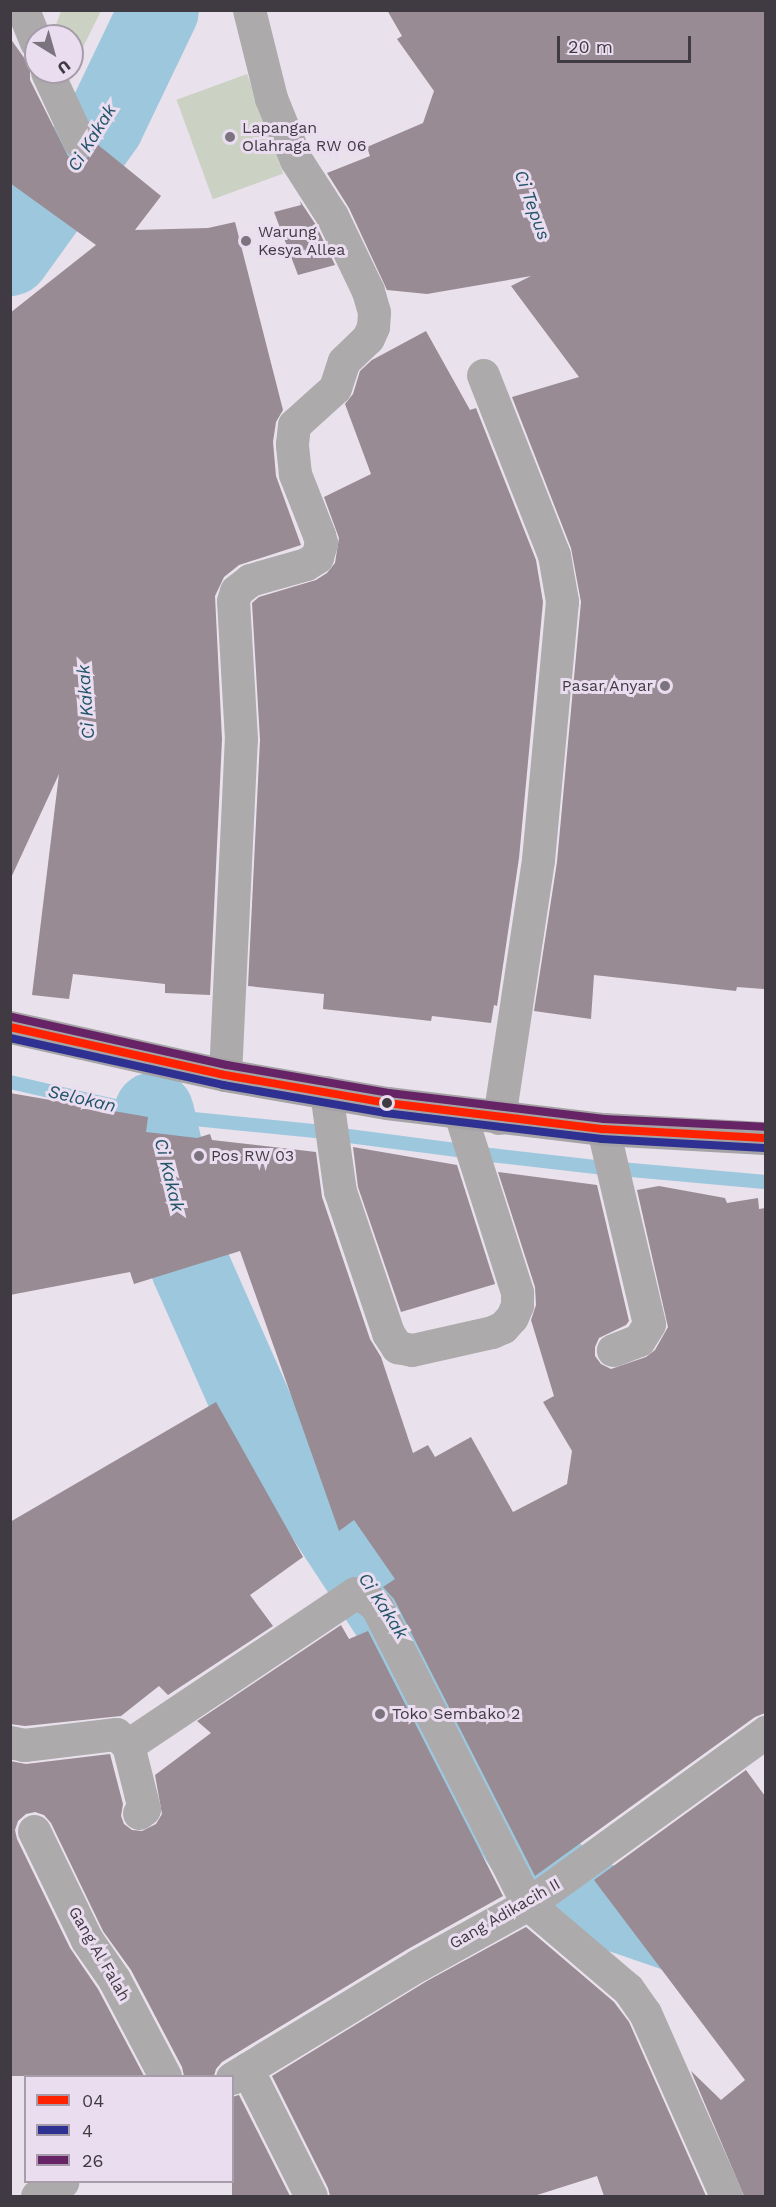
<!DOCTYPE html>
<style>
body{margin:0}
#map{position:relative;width:776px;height:2207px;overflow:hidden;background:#e9e1ec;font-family:"Work Sans",sans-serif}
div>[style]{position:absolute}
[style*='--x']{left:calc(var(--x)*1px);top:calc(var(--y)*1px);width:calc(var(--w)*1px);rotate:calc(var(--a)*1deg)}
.green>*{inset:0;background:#cbd2c4;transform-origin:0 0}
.stream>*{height:14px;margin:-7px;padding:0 7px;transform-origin:7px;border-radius:7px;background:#9dc7dd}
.river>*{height:80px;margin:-40px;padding:0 40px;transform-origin:40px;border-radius:40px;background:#9dc7dd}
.building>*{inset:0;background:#988b93}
.street>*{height:33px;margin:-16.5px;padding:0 16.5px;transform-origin:16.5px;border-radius:16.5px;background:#acaaab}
.primary>*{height:33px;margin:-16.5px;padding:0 16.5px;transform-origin:16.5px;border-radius:16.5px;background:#a5a3a5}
.bus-1>*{height:8px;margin:-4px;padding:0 4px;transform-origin:4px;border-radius:4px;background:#f20}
.bus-2>*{height:8px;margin:-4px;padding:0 4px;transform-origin:4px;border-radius:4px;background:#2e3192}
.bus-3>*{height:8px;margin:-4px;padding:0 4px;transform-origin:4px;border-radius:4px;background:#662365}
.dots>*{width:16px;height:16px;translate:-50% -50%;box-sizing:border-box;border:3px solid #ebddf0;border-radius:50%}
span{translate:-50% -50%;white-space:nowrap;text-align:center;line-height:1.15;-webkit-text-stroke:6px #ebddf0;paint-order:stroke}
.poi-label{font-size:16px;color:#403a42}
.left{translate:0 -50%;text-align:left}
.right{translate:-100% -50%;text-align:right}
.street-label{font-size:16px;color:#403a42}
.water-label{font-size:18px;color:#215468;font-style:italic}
.frame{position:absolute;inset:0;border:12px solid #403a42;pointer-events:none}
.legend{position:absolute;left:24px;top:2075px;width:210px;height:108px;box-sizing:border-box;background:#ebddf0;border:2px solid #a79caa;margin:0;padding:8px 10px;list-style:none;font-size:18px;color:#403a42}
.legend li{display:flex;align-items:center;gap:12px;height:30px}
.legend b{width:30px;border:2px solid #a79caa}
.north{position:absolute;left:24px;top:24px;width:60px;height:60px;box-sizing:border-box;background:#ebddf0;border:2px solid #a79caa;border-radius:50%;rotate:143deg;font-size:16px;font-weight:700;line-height:24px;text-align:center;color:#403a42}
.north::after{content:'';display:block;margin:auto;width:21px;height:27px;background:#7b747e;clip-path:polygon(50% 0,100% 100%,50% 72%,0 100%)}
.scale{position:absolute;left:557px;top:36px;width:134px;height:27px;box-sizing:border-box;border:3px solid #403a42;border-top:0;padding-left:8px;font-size:18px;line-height:21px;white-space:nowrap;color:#403a42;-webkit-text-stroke:4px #ebddf0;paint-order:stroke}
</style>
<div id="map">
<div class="green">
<i style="clip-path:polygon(61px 11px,101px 11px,72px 69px,72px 36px,52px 36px)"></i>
<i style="left:247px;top:74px;width:106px;height:75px;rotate:70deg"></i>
</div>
<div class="stream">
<i style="--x:10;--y:1082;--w:148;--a:12.9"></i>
<i style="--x:154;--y:1115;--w:170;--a:5.7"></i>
<i style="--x:341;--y:1135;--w:125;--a:7.4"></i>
<i style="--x:482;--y:1154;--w:123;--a:6.5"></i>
<i style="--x:620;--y:1169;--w:147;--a:5.1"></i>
</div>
<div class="river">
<i style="--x:10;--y:256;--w:161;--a:-54.3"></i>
<i style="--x:104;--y:125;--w:127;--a:-64.4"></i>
<i style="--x:154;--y:1112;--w:160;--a:76.7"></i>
<i style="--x:191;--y:1268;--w:165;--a:66.1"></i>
<i style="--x:258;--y:1419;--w:86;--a:54.5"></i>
<i style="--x:308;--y:1489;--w:171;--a:56.7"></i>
<i style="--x:402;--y:1632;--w:147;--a:62.9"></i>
<i style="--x:469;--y:1763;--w:108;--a:56.3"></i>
<i style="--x:529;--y:1853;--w:61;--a:39.7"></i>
<i style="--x:576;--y:1892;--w:50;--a:25"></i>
<i style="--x:621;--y:1913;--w:153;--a:19"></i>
</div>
<div class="building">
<i style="clip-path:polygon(387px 10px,765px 10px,765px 989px,737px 987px,736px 991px,594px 975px,591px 1019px,534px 1011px,557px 862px,581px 602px,571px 548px,512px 397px,579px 377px,511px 286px,531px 276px,427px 294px,387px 290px,349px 208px,327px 173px,370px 156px,367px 147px,423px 123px,434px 91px,397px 39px,402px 36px)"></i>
<i style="clip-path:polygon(10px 38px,30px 66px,30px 80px,68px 156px,77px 160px,86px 158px,94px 152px,97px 144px,161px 196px,135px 230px,208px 228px,235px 222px,283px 410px,276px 422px,273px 442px,276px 476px,301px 545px,239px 565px,224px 577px,215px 596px,222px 739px,210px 995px,165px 993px,165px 984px,73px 974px,69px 999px,32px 995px,59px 774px,10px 880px,10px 313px,96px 245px,10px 183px)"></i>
<i style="clip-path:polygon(300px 201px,316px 225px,335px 265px,298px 275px,274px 212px,301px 205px)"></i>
<i style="clip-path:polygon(426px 331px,470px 410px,476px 408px,536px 560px,543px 602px,519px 858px,497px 1006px,494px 1005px,491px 1023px,432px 1016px,431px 1021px,323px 1009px,324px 994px,248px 986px,260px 740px,252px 603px,259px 597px,316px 580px,327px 573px,335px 563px,339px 538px,324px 497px,371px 474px,345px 404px,353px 394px,360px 371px,372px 360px)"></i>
<i style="clip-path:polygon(10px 1093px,148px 1117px,146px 1132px,197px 1138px,210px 1134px,212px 1140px,316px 1152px,322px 1197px,370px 1339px,381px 1357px,413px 1453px,428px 1445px,435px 1457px,471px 1437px,513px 1512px,567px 1484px,572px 1451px,543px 1402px,554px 1396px,531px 1320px,536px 1305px,535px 1287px,498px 1172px,597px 1185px,629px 1321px,626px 1325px,599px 1338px,595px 1347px,595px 1356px,601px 1364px,611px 1369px,646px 1357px,655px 1350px,668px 1327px,637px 1190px,659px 1186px,725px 1198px,727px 1203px,758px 1198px,759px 1209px,765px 1208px,765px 1713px,755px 1717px,535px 1876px,394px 1599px,383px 1587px,395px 1579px,354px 1520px,339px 1531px,240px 1251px,134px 1284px,130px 1272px,10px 1295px)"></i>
<i style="clip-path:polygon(353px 1147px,457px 1165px,495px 1284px,401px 1312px,358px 1187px)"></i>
<i style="clip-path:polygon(216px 1402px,303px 1557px,250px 1595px,273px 1626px,168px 1695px,159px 1686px,121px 1716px,25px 1726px,10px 1724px,10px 1522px)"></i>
<i style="clip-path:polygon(341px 1625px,349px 1639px,368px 1631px,503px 1896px,408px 1949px,222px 2062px,216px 2069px,214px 2076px,184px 2076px,182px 2067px,131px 1970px,103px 1931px,51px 1823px,44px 1815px,35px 1812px,26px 1814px,18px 1821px,15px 1830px,17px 1839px,70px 1948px,98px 1989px,144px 2076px,10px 2076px,10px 1761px,26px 1764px,110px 1754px,123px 1804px,121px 1816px,124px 1824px,132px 1830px,142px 1831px,156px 1824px,162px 1814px,155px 1775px,211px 1733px,197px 1721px)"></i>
<i style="clip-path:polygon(746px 1770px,765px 1796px,765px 2196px,744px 2196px,691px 2071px,721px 2100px,745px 2080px,594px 1880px)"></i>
<i style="clip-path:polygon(526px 1927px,614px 2002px,629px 2022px,706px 2196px,604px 2196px,597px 2176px,534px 2196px,330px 2196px,328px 2188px,272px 2076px,427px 1981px)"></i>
<i style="clip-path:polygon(239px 2095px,290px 2196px,232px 2196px,232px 2097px)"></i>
</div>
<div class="street">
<i style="--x:23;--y:10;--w:35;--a:68"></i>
<i style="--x:47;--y:72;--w:76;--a:65.1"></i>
<i style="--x:483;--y:375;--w:193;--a:68.5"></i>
<i style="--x:554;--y:555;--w:47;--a:80.1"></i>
<i style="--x:562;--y:601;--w:260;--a:95.3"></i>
<i style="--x:538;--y:860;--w:261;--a:98.6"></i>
<i style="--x:225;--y:1075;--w:336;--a:-87.3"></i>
<i style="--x:241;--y:739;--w:138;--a:-93.3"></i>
<i style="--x:233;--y:601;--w:10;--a:-73"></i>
<i style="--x:236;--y:591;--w:18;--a:-38"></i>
<i style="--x:250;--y:580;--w:58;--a:-15.9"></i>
<i style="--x:306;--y:564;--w:13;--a:-32"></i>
<i style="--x:317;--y:557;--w:15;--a:-74"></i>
<i style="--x:321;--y:543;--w:8;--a:-104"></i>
<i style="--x:319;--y:535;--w:66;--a:-111.5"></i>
<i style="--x:295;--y:474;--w:30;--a:-96"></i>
<i style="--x:292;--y:444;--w:19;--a:-84"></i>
<i style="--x:294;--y:425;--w:55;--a:-42.1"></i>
<i style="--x:335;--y:388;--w:28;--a:-72"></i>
<i style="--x:344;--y:361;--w:33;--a:-44"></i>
<i style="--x:368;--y:338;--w:12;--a:-66"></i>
<i style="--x:373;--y:327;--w:15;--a:-86"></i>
<i style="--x:374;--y:312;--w:22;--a:-106"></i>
<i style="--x:368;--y:291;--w:83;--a:-115.6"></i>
<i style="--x:332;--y:216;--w:67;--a:-122.7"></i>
<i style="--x:296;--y:160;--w:67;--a:-112"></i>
<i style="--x:271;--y:98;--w:91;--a:-104"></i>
<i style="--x:326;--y:1092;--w:100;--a:82"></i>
<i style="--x:340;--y:1191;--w:150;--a:71.3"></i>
<i style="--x:388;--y:1333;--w:17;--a:57"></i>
<i style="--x:397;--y:1347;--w:15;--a:11"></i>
<i style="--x:412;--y:1350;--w:82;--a:-12.7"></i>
<i style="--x:492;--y:1332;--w:12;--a:-24"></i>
<i style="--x:503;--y:1327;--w:13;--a:-48"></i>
<i style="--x:512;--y:1317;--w:13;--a:-67"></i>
<i style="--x:517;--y:1305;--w:13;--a:-90"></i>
<i style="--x:517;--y:1292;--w:188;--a:-107.7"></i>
<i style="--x:603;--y:1129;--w:200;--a:76.7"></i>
<i style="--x:649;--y:1324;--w:19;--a:122"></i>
<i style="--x:639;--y:1340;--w:28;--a:159"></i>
<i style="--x:10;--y:1742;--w:14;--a:12"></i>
<i style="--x:24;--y:1745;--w:93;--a:-6.8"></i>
<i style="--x:116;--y:1734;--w:16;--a:43"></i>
<i style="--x:139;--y:1813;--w:6;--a:-39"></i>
<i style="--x:144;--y:1809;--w:66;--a:-104"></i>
<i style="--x:128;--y:1745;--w:273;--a:-33.8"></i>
<i style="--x:355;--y:1593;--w:14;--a:25"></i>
<i style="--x:368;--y:1599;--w:12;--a:42"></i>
<i style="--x:377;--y:1607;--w:333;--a:63.1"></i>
<i style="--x:528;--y:1904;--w:131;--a:40.4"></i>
<i style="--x:628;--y:1989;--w:29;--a:55"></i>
<i style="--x:645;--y:2013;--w:200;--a:66.1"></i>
<i style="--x:34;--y:1831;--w:121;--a:64.1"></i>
<i style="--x:87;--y:1940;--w:47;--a:55.3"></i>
<i style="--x:114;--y:1979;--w:110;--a:62.3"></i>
<i style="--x:247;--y:2069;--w:142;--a:63.3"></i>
<i style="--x:232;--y:2078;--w:218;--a:-31.3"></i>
<i style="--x:418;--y:1965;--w:126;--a:-29"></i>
<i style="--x:528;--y:1904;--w:294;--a:-35.9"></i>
<i style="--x:37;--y:2196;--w:29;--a:-29"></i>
</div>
<div class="primary">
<i style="--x:10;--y:1027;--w:220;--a:12.6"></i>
<i style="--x:225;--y:1075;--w:164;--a:9.8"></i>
<i style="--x:387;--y:1103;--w:218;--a:6.9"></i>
<i style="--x:603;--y:1129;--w:163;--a:3.2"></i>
</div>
<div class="bus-1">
<i style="--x:10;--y:1027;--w:220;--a:12.6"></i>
<i style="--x:225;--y:1075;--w:164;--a:9.8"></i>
<i style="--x:387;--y:1103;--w:218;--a:6.9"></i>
<i style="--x:603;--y:1129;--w:163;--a:3.2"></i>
</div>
<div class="bus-2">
<i style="--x:10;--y:1038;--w:218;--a:12.4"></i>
<i style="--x:223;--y:1085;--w:164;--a:9.8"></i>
<i style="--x:385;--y:1113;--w:219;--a:6.8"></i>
<i style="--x:602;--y:1139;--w:163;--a:3.2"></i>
</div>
<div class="bus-3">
<i style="--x:12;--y:1017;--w:220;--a:12.6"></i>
<i style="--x:227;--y:1065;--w:164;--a:9.8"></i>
<i style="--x:389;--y:1093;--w:217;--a:6.9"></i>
<i style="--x:604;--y:1119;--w:162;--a:2.8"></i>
</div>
<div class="dots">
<i style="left:230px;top:137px;background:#7b747e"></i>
<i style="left:246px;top:241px;background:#7b747e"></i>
<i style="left:665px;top:686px;background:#7b747e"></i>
<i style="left:387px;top:1103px;background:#403a42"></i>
<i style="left:199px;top:1156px;background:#7b747e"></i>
<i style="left:380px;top:1714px;background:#7b747e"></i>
</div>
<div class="poi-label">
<span class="left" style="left:242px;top:137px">Lapangan<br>Olahraga RW 06</span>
<span class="left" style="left:258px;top:241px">Warung<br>Kesya Allea</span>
<span class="right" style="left:653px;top:686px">Pasar Anyar</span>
<span class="left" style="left:211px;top:1156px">Pos RW 03</span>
<span class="left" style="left:392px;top:1714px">Toko Sembako 2</span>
</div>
<div class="street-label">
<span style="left:505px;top:1914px;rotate:-30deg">Gang Adikacih II</span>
<span style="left:99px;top:1954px;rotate:60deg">Gang Al Falah</span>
</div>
<div class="water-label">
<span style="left:92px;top:138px;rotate:-58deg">Ci Kakak</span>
<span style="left:532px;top:205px;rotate:70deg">Ci Tepus</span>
<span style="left:86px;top:702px;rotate:-94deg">Ci Kakak</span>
<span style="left:82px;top:1099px;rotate:13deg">Selokan</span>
<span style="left:169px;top:1175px;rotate:76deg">Ci Kakak</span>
<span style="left:383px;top:1606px;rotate:57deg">Ci Kakak</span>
</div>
<div class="frame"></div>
<ul class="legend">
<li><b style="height:8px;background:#f20"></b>04</li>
<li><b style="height:8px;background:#2e3192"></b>4</li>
<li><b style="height:8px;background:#662365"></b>26</li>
</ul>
<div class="north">U</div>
<div class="scale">20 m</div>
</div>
